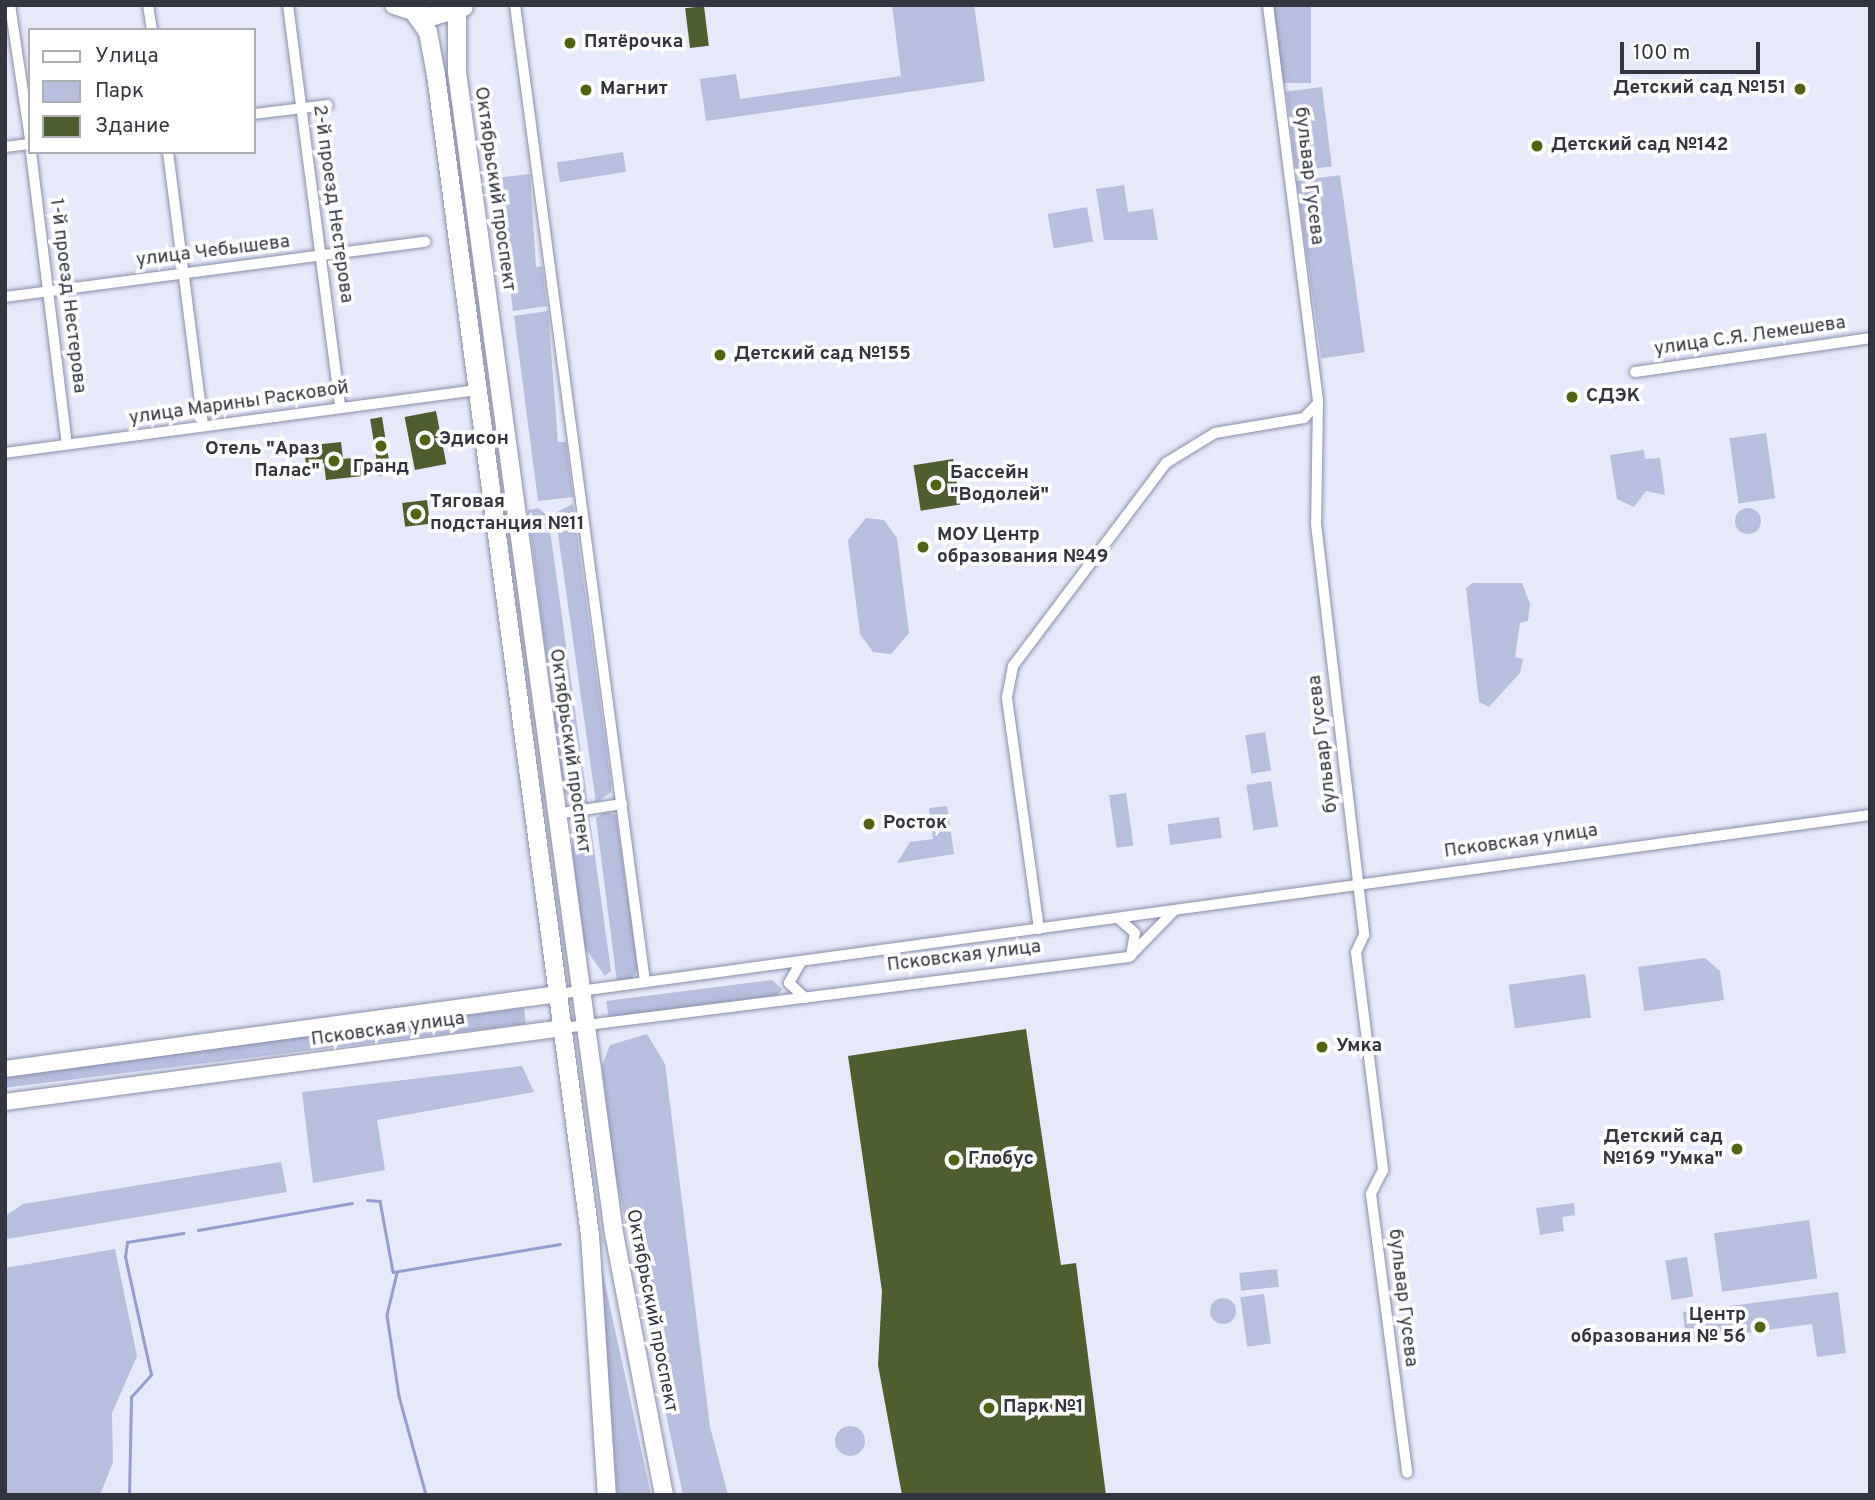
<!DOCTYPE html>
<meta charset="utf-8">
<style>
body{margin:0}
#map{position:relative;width:1875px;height:1500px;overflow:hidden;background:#e6e9fa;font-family:Overpass,sans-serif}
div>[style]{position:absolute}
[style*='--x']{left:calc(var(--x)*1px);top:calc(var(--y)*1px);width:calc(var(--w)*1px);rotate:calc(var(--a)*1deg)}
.green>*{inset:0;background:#b8bede;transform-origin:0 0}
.round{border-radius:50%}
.stream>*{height:2.5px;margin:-1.25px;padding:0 1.25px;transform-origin:1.25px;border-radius:1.25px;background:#949dce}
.building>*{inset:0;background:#4f5e2e;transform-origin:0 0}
.roads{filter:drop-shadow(0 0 2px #8a8fa9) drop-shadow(0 0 2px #8a8fa9)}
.street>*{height:10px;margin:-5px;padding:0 5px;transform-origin:5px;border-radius:5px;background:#fff}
.secondary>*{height:16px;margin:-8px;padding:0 8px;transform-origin:8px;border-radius:8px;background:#fff}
.primary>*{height:18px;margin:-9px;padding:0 9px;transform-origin:9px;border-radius:9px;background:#fff}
.dots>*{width:19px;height:19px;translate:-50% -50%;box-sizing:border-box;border:4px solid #fff;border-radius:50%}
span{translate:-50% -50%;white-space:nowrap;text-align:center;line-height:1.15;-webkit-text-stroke:7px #fff;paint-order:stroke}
.poi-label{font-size:19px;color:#333540;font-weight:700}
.left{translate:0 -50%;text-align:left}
.right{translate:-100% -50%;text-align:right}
.street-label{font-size:19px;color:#333540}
.frame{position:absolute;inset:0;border:7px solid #333540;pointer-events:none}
.legend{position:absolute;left:28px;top:28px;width:228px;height:126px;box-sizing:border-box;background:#fff;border:2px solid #adaeb3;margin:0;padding:9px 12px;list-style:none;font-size:21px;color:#333540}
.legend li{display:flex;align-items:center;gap:14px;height:35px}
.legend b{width:35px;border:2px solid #adaeb3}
.scale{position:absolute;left:1620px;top:42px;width:140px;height:32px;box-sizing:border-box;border:4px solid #333540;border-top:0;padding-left:9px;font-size:21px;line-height:24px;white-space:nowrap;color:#333540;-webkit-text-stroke:5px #fff;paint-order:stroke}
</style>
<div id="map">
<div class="green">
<i style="clip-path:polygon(892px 5px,974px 5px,985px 81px,706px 121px,700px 79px,736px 74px,740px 99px,901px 76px)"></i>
<i style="left:1274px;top:5px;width:37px;height:78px"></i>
<i style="left:1322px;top:87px;width:80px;height:36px;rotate:83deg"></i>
<i style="left:623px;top:152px;width:20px;height:67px;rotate:81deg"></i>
<i style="clip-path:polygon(530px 174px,536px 267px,542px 266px,547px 306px,513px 311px,496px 178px)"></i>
<i style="left:1340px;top:175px;width:179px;height:44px;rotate:82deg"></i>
<i style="clip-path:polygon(1124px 185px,1128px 212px,1153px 209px,1158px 240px,1104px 240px,1096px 189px)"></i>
<i style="left:1087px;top:207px;width:35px;height:40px;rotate:80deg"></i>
<i style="clip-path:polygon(548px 311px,558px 442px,566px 442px,573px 497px,538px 501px,514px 316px)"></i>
<i style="left:1766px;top:433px;width:66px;height:37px;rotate:82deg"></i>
<i style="clip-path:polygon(1644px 450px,1645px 459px,1660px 458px,1665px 495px,1646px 491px,1634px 507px,1617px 499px,1610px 455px)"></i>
<i style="clip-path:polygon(573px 504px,611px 783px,611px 792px,596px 803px,555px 513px)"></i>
<i style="clip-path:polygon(538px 508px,548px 516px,588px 804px,576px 804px,563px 790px,528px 510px)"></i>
<i class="round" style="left:1735px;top:508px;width:26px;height:26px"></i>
<i style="clip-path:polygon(866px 518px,884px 520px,897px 538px,909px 633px,891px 654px,873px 652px,860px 634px,848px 540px)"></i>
<i style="clip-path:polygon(1473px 583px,1522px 583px,1530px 604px,1528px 621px,1520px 623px,1515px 657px,1523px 659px,1520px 673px,1489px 707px,1479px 702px,1466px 588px)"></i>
<i style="left:1265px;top:732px;width:39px;height:20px;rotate:81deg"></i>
<i style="left:1271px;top:781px;width:46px;height:25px;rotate:81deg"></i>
<i style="left:1126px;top:793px;width:53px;height:17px;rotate:82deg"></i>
<i style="clip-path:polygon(947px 806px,954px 854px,897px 863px,910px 842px,933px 839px,929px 808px)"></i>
<i style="clip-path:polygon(605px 812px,616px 815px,638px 969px,631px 981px,617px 982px,596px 818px)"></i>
<i style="clip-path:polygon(589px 813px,611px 971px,605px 976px,585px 948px,572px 850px,574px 822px)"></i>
<i style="left:1219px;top:817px;width:21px;height:52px;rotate:82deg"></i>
<i style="clip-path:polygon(1705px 958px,1720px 971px,1724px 1000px,1644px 1011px,1638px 967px)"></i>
<i style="left:1585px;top:974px;width:44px;height:77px;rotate:82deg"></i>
<i style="clip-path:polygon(772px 980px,782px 989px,778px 995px,609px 1018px,606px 1001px)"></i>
<i style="left:524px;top:1008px;width:16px;height:523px;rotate:83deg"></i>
<i style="clip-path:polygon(647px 1034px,665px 1064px,710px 1427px,728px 1495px,683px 1495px,614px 1167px,602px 1066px,610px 1045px)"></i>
<i style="clip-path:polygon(522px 1066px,534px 1092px,377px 1120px,385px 1170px,313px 1183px,302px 1092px)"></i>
<i style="clip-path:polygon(281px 1162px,287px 1192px,7px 1239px,5px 1216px,23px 1204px)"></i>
<i style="clip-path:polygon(1574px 1203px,1575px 1215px,1562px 1217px,1564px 1231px,1540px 1235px,1536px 1208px)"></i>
<i style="left:1809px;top:1220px;width:59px;height:96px;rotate:82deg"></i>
<i style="clip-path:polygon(115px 1249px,137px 1356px,112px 1413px,113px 1462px,100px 1495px,5px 1495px,5px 1268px)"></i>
<i style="left:1687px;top:1257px;width:40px;height:22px;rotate:81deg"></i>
<i style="clip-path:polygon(600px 1261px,651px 1495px,617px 1495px)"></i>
<i style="left:1277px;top:1269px;width:18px;height:38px;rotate:84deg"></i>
<i style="clip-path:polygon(1838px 1292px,1846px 1353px,1817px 1357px,1812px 1324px,1686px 1341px,1683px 1312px)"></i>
<i style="left:1264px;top:1294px;width:50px;height:24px;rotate:82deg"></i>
<i class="round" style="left:1210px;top:1298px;width:26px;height:26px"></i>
<i class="round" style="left:835px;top:1426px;width:30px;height:30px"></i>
</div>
<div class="stream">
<i style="--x:367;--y:1200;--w:13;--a:4"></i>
<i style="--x:380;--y:1201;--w:72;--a:79.6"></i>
<i style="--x:393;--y:1272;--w:169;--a:-9.5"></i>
<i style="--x:198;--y:1230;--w:156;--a:-9.9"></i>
<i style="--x:397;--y:1273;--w:43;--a:103.4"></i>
<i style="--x:387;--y:1315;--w:82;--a:81.6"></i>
<i style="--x:399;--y:1396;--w:103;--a:74.7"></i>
<i style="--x:129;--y:1495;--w:98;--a:-88.8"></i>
<i style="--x:131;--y:1397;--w:30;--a:-48"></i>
<i style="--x:151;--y:1375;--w:121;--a:-102.4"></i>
<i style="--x:125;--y:1257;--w:15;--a:-82"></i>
<i style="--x:127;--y:1242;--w:57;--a:-9.1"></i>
</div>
<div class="building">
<i style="left:704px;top:6px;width:40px;height:19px;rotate:83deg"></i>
<i style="left:436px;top:411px;width:54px;height:32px;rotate:79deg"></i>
<i style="left:382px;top:417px;width:58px;height:12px;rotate:81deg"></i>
<i style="clip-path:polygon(341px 442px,343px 459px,361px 457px,363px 476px,326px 480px,324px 463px,306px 465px,304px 446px)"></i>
<i style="left:953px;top:459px;width:46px;height:40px;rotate:81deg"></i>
<i style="left:427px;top:500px;width:24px;height:25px;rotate:83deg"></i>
<i style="clip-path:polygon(1026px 1029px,1061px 1265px,1076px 1263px,1106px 1495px,902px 1495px,878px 1365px,882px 1291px,848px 1056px)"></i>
</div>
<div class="roads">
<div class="street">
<i style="--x:10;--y:5;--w:135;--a:81.5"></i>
<i style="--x:148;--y:5;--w:25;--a:81"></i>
<i style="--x:288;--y:5;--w:406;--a:82.6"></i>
<i style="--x:515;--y:5;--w:986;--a:82.42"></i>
<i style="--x:1268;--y:5;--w:399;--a:82.8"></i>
<i style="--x:1318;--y:401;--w:123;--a:90.9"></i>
<i style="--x:1316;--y:524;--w:414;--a:83.3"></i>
<i style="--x:1364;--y:935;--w:19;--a:115"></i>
<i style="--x:1356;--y:952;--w:220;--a:82.9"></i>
<i style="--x:1383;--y:1170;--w:27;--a:117"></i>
<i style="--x:1371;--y:1194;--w:281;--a:82.6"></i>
<i style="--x:254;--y:114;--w:74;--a:-7"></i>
<i style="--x:5;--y:147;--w:25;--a:-7"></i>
<i style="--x:31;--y:152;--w:294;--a:83"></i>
<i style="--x:168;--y:152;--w:276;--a:82.7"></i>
<i style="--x:5;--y:297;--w:424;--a:-7.5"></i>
<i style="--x:1635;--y:372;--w:237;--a:-8.2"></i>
<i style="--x:5;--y:453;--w:477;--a:-7.6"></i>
<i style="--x:556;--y:814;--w:67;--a:-8.6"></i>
<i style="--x:1119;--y:919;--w:21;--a:41"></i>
<i style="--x:1135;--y:933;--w:23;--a:100"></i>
<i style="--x:1039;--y:929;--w:234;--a:-97.9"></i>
<i style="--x:1007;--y:697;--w:32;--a:-79"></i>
<i style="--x:1013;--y:666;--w:254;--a:-53"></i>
<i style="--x:1166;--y:463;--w:57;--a:-31.5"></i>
<i style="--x:1215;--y:433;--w:90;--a:-9.6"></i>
<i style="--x:1304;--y:418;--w:19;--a:-47"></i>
<i style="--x:801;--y:962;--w:24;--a:120"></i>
<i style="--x:789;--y:983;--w:22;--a:43"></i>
<i style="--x:558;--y:994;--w:1324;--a:-7.77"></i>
<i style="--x:563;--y:1028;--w:570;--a:-7.15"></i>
<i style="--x:1129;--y:957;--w:62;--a:-45.7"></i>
</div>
<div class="secondary">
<i style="--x:5;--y:1069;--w:558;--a:-7.72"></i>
<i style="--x:5;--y:1102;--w:563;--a:-7.55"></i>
</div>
<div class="primary">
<i style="--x:394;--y:5;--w:38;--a:18"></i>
<i style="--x:430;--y:17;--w:35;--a:-16"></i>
<i style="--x:457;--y:11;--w:61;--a:90"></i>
<i style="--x:457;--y:72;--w:1172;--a:82.3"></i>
<i style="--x:614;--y:1233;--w:267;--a:79.2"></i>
<i style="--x:416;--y:15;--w:21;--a:55"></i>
<i style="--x:428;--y:32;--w:44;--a:79.5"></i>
<i style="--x:436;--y:75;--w:1170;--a:82.44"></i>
<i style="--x:590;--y:1235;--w:261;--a:86.3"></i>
</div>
</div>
<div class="dots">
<i style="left:570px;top:43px;background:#506511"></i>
<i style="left:1800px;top:89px;background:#506511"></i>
<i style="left:586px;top:90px;background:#506511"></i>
<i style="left:1537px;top:146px;background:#506511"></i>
<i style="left:720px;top:355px;background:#506511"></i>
<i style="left:1572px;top:397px;background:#506511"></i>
<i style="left:425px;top:440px;background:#506511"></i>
<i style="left:381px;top:446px;background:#506511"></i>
<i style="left:334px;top:461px;background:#506511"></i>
<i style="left:936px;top:485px;background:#506511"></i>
<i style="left:416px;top:514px;background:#506511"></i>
<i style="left:923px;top:547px;background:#506511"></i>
<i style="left:869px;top:824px;background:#506511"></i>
<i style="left:1322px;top:1047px;background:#506511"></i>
<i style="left:1737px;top:1149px;background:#506511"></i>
<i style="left:954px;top:1160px;background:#506511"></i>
<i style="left:1760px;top:1327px;background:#506511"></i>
<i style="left:989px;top:1408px;background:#506511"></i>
</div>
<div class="poi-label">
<span class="left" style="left:584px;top:43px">Пятёрочка</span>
<span class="right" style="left:1786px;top:89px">Детский сад №151</span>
<span class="left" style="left:600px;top:90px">Магнит</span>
<span class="left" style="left:1551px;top:146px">Детский сад №142</span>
<span class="left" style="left:734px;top:355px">Детский сад №155</span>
<span class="left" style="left:1586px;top:397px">СДЭК</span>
<span class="left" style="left:439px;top:440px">Эдисон</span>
<span class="right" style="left:320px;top:461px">Отель "Араз<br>Палас"</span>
<span style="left:381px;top:468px">Гранд</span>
<span class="left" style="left:950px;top:485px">Бассейн<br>"Водолей"</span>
<span class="left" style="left:430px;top:514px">Тяговая<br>подстанция №11</span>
<span class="left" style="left:937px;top:547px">МОУ Центр<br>образования №49</span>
<span class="left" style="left:883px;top:824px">Росток</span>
<span class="left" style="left:1336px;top:1047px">Умка</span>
<span class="right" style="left:1723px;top:1149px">Детский сад<br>№169 "Умка"</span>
<span class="left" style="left:968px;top:1160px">Глобус</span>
<span class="right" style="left:1746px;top:1327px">Центр<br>образования № 56</span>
<span class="left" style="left:1003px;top:1408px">Парк №1</span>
</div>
<div class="street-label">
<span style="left:1308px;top:176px;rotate:83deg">бульвар Гусева</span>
<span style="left:494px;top:189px;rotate:82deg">Октябрьский проспект</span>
<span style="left:332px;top:204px;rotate:82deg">2-й проезд Нестерова</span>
<span style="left:213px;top:252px;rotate:-7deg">улица Чебышева</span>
<span style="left:67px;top:296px;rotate:83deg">1-й проезд Нестерова</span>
<span style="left:1750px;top:337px;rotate:-8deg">улица С.Я. Лемешева</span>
<span style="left:239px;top:404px;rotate:-8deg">улица Марины Расковой</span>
<span style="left:1324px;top:744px;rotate:-97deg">бульвар Гусева</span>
<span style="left:569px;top:751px;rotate:82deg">Октябрьский проспект</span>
<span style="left:1521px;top:842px;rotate:-8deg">Псковская улица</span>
<span style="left:964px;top:957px;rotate:-7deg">Псковская улица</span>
<span style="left:388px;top:1030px;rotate:-8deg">Псковская улица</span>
<span style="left:1402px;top:1298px;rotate:83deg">бульвар Гусева</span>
<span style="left:651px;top:1311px;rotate:79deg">Октябрьский проспект</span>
</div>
<div class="frame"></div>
<ul class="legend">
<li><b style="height:9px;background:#fff"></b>Улица</li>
<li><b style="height:19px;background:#b8bede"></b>Парк</li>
<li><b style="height:19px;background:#4f5e2e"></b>Здание</li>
</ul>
<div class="scale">100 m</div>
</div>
